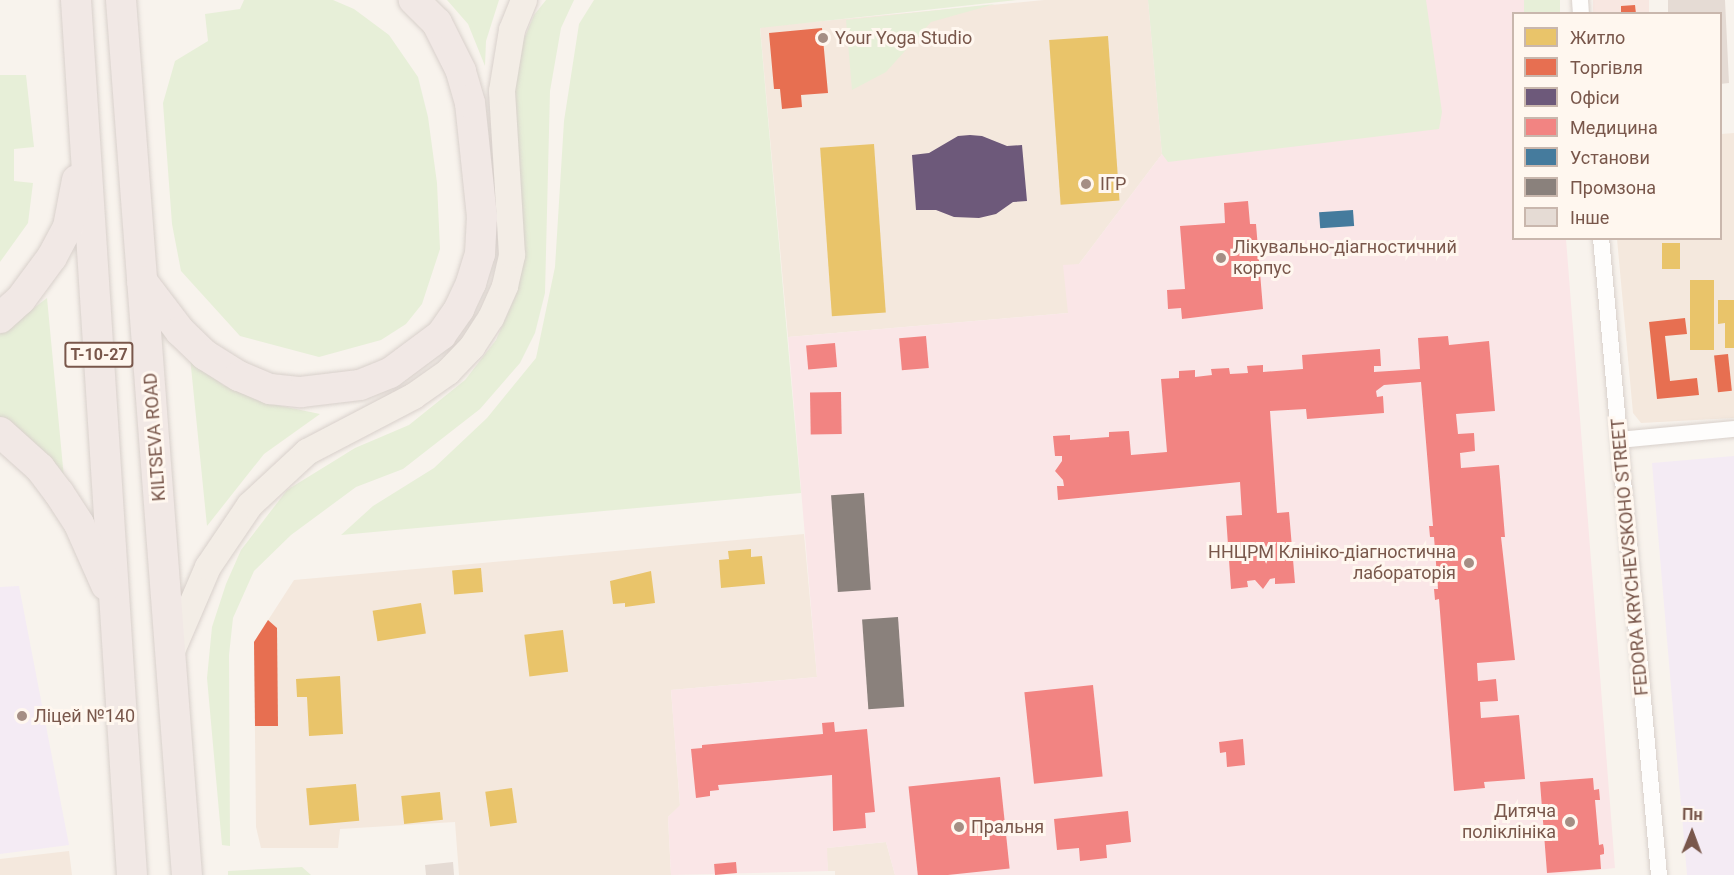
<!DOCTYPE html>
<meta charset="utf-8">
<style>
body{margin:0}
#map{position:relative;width:1734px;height:875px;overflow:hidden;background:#f8f3ed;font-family:Roboto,sans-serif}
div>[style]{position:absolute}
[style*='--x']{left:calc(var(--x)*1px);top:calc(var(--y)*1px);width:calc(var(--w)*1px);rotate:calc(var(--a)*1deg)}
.residential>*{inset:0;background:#f4e8dd}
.commercial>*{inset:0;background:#f8e7e1;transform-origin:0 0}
.education>*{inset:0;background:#f4ebf4}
.medical>*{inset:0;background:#fae6e7}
.green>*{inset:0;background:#e7efd8;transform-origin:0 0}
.homes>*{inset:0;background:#e9c46a;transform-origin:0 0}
.shops>*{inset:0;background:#e76f51;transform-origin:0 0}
.offices>*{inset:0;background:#6d597a}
.health>*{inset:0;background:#f28482;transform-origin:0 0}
.public>*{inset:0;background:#457b9d;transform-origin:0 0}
.industry>*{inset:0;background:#8a817c;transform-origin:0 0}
.building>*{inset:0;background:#e5dbd4}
.roads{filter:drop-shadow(0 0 2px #d8d0cb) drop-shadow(0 0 2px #d8d0cb)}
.street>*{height:16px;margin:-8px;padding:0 8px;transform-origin:8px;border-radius:8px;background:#fefdfc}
.primary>*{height:26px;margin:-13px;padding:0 13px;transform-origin:13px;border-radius:13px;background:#f3ede6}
.highway>*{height:30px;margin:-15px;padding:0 15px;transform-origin:15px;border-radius:15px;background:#f1e8e5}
.dots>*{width:16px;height:16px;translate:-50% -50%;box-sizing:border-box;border:3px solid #fff7ef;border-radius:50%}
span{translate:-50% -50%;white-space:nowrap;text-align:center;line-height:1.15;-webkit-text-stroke:6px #fff7ef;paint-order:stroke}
.shield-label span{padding:2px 4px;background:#fff7ef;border:2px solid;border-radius:4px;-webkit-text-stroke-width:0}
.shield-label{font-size:16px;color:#79574b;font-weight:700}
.poi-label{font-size:18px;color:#79574b}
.left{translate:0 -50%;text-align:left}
.right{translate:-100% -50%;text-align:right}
.street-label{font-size:18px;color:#79574b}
.legend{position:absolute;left:1512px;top:12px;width:210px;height:228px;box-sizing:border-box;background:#fff7ef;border:2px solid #c9b7ad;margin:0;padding:8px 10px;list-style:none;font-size:18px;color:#79574b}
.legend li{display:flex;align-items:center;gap:12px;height:30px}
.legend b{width:30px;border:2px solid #c9b7ad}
.north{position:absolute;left:1662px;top:803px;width:60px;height:60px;-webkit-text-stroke:4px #fff7ef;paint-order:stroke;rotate:1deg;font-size:16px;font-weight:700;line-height:24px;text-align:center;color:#79574b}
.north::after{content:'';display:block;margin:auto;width:21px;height:27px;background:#79574b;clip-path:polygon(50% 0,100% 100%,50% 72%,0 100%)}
</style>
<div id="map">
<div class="residential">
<i style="clip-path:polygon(1044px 0,1148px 0,1162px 154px,1079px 264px,1068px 313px,788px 337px,760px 27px)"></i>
<i style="clip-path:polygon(1734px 133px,1734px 418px,1641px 423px,1633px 413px,1617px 239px,1720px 238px,1721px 134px)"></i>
<i style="clip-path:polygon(804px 534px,817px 677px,671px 690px,680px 806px,668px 817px,671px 875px,459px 875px,455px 822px,340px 829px,338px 848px,261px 848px,256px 827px,254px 642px,294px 580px)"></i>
<i style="clip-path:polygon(886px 842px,895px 875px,835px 875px,835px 871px,828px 871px,826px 848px)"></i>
<i style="clip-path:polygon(69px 851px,72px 875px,0 875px,0 859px)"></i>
</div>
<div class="commercial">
<i style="left:1593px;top:0;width:56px;height:13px"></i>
</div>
<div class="education">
<i style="clip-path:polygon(1734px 456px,1734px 875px,1687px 875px,1652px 463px)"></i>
<i style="clip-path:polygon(19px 586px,69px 845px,0 854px,0 587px)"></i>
</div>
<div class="medical">
<i style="clip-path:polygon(1148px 0,1540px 0,1542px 13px,1514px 14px,1514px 238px,1566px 239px,1615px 868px,1554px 875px,895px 875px,886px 842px,827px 848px,828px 871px,671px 875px,668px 817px,680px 805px,671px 690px,817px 677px,788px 337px,1068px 313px,1063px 265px,1079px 264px,1162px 154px)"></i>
</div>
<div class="green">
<i style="clip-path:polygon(244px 0,333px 0,354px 9px,389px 35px,418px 77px,428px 117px,437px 183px,440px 249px,422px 304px,406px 324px,381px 340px,319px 357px,240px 336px,181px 271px,172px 224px,163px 103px,175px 61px,208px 41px,205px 14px,240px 9px)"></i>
<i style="clip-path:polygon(447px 0,499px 0,486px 41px,485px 66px,468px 24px)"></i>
<i style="clip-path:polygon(546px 0,574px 0,561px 28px,550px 91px,545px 293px,535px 333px,520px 363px,480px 409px,403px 469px,356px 487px,291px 535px,254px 571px,233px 618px,229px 655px,230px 846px,222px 845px,207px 678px,212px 627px,226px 584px,241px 550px,287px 490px,355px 448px,409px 425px,465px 380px,496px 340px,515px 297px,522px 261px,513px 88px,521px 46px,534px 15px)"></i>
<i style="clip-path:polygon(594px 0,1017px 0,760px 28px,801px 493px,341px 535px,373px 506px,434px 468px,487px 418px,536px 358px,555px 267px,564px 121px,579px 24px)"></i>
<i style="clip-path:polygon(1148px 0,1426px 0,1442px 112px,1439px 129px,1168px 162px,1162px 154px)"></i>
<i style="left:1524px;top:0;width:36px;height:13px"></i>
<i style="clip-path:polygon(995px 4px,931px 22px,886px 72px,852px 90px,846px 20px)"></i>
<i style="clip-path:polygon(0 75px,26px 75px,34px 147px,14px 149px,14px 181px,33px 183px,28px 223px,0 262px)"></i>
<i style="clip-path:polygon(47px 298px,64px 478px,0 419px,0 334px)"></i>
<i style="clip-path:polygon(190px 357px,223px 385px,267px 403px,320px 414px,264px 454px,207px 526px)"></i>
<i style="clip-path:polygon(302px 867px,311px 875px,228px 875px,228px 871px)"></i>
</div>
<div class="homes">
<i style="left:1108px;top:36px;width:165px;height:59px;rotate:86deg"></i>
<i style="left:874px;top:144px;width:169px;height:54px;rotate:86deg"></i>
<i style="left:1662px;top:243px;width:18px;height:26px"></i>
<i style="left:1690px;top:280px;width:24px;height:70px"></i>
<i style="clip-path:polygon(1718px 300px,1734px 300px,1734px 348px,1725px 348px,1725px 323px,1718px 324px)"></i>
<i style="clip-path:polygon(751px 549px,751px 557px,762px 556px,765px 584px,721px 588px,719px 560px,729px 559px,728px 551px)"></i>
<i style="left:481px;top:568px;width:24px;height:29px;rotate:85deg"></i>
<i style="clip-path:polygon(651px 571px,655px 603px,625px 607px,625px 603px,613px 604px,610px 581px)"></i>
<i style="left:421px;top:603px;width:31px;height:49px;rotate:81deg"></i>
<i style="left:563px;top:630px;width:42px;height:39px;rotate:83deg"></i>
<i style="clip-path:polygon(340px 676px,343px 734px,309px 736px,307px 697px,297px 697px,296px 679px)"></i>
<i style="left:356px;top:784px;width:37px;height:50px;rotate:85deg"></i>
<i style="left:512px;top:788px;width:35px;height:27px;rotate:82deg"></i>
<i style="left:440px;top:792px;width:28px;height:39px;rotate:84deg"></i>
</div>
<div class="shops">
<i style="clip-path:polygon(1635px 5px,1636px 14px,1621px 14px,1621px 6px)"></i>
<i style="clip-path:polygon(822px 28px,828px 93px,801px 95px,802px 107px,782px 109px,780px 89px,774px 89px,769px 33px)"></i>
<i style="clip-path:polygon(1685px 318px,1687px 334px,1665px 336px,1670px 381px,1697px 378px,1699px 395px,1657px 399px,1649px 322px)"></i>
<i style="left:1728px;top:354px;width:37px;height:14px;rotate:84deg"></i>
<i style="clip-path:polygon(268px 620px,277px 628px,278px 726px,255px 726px,254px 642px)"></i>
</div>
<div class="offices">
<i style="clip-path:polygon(970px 135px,982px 136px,1007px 146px,1022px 145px,1027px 201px,1013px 202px,996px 214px,979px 218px,954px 217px,936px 210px,916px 210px,912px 155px,929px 153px,958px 136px)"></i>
</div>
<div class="health">
<i style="clip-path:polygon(1248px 201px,1250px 224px,1256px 224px,1263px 309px,1182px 319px,1181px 308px,1168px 309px,1167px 290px,1185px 289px,1180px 226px,1225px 223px,1224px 203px)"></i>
<i style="left:926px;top:336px;width:32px;height:27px;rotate:85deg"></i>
<i style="clip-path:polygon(1448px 336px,1449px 345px,1489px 341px,1495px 411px,1456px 414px,1458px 434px,1474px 433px,1475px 451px,1460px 453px,1461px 468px,1499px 465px,1505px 537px,1501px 537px,1515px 660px,1477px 663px,1478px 681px,1496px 679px,1498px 701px,1480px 702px,1481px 718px,1519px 715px,1525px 779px,1484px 782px,1485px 788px,1454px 791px,1439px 599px,1435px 600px,1434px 589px,1438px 589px,1434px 537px,1430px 537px,1429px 526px,1433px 526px,1421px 382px,1384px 385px,1376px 391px,1377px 397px,1383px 396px,1384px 413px,1307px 419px,1306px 409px,1270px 411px,1277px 513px,1289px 512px,1295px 583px,1275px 584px,1275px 578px,1270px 579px,1263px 589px,1255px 580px,1247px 581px,1248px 587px,1231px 589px,1226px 516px,1242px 515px,1240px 482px,1058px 500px,1057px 486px,1064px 486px,1063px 480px,1055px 471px,1062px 461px,1062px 456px,1055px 456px,1053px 436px,1070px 435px,1070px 440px,1109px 437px,1109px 432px,1129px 431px,1131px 455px,1167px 452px,1161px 379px,1179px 378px,1179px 371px,1195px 370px,1195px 377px,1212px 375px,1211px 369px,1229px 368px,1230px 374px,1248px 373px,1247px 366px,1263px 365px,1263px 372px,1303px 369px,1302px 355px,1380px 349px,1381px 366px,1374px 366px,1374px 372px,1420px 369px,1418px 338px)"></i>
<i style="left:835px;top:343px;width:24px;height:29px;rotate:85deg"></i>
<i style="left:841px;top:392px;width:42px;height:31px;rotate:89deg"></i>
<i style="left:1093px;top:685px;width:92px;height:69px;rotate:84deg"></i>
<i style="clip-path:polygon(834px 722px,835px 732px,867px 729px,875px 812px,865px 813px,866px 828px,833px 831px,832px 775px,718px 785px,719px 790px,710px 791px,710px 796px,696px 798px,691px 749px,702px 748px,702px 745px,823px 734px,822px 723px)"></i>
<i style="clip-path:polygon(1243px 739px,1245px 765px,1227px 767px,1226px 752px,1220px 753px,1219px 742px)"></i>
<i style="left:1000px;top:777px;width:92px;height:92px;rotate:84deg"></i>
<i style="clip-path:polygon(1593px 778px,1594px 790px,1599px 789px,1600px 800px,1595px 800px,1599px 845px,1603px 844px,1604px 849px,1604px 854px,1600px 855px,1601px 869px,1547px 873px,1540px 782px)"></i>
<i style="clip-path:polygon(1128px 811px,1131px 842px,1106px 845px,1107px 858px,1080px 861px,1079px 848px,1057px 850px,1054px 819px)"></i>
<i style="left:736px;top:862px;width:11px;height:22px;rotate:85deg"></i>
</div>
<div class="public">
<i style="left:1353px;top:210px;width:16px;height:34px;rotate:86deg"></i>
</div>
<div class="industry">
<i style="left:864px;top:493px;width:97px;height:33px;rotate:86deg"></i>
<i style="left:898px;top:617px;width:90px;height:36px;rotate:86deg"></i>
</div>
<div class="building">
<i style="clip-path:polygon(1668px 0,1725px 0,1729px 83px,1720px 84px,1720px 14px,1668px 14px)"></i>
<i style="clip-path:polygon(453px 862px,454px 875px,426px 875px,425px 865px)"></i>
</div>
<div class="roads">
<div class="street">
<i style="--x:1580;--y:0;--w:14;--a:86"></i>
<i style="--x:1601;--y:238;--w:640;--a:84.8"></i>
<i style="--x:1619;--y:440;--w:116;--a:-5.5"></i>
</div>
<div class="primary">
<i style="--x:171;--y:653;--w:94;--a:-66.7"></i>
<i style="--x:208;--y:567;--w:75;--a:-55.9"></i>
<i style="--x:250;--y:505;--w:78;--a:-42.9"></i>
<i style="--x:307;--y:452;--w:121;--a:-27.6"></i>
<i style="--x:414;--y:396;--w:42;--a:-35.2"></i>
<i style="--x:448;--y:372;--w:35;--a:-46"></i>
<i style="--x:472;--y:347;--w:35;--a:-57"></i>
<i style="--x:491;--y:318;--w:35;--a:-66"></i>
<i style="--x:505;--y:286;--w:32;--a:-77"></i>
<i style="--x:512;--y:255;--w:164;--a:-93.5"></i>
<i style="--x:502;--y:91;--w:62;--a:-80.7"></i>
<i style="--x:512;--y:30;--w:32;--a:-68"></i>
</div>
<div class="highway">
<i style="--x:76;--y:0;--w:877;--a:86.34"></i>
<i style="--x:121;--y:0;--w:877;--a:85.69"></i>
<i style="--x:142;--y:281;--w:63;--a:52.8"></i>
<i style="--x:180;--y:331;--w:35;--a:44"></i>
<i style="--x:205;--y:355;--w:40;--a:32"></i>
<i style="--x:239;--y:376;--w:34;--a:23"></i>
<i style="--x:270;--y:389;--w:31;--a:6"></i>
<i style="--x:301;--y:392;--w:59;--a:-6.8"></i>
<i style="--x:360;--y:385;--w:32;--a:-22"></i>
<i style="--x:390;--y:373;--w:64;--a:-36.7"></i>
<i style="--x:441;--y:335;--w:32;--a:-55"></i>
<i style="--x:459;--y:309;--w:29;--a:-65"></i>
<i style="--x:471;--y:283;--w:30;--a:-73"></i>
<i style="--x:480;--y:254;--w:37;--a:-87"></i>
<i style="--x:482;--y:217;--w:115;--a:-96"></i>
<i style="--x:470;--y:103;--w:33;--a:-106"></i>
<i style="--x:461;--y:71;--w:54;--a:-116.6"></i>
<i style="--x:437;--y:23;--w:33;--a:-135"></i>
<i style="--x:0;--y:318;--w:28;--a:-42"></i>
<i style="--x:21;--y:299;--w:52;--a:-53.6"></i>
<i style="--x:52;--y:257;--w:34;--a:-62"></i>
<i style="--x:68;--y:227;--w:48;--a:-79.2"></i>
<i style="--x:0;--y:432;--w:54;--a:42"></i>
<i style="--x:40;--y:468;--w:31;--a:53"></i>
<i style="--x:59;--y:493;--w:37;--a:57"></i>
<i style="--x:79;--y:524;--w:67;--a:66.1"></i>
</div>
</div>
<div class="dots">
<i style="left:823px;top:38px;background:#a58e84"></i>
<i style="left:1086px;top:184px;background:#a58e84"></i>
<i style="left:1221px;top:258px;background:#a58e84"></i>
<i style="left:1469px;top:563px;background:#a58e84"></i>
<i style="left:22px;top:716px;background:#a58e84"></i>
<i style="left:1570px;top:822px;background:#a58e84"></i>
<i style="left:959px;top:827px;background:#a58e84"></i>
</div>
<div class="shield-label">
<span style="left:99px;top:355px">Т-10-27</span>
</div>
<div class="poi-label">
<span class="left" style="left:835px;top:38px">Your Yoga Studio</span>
<span class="left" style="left:1100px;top:184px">ІГР</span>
<span class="left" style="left:1233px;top:258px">Лікувально-діагностичний<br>корпус</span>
<span class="right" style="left:1456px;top:563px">ННЦРМ Клініко-діагностична<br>лабораторія</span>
<span class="left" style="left:34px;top:716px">Ліцей №140</span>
<span class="right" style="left:1556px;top:822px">Дитяча<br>поліклініка</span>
<span class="left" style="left:971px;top:827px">Пральня</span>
</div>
<div class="street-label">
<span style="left:155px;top:437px;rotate:-94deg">KILTSEVA ROAD</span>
<span style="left:1630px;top:557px;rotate:-95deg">FEDORA KRYCHEVSKOHO STREET</span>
</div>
<ul class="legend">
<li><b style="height:16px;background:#e9c46a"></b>Житло</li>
<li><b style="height:16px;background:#e76f51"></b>Торгівля</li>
<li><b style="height:16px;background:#6d597a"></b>Офіси</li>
<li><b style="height:16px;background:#f28482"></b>Медицина</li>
<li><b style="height:16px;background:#457b9d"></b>Установи</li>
<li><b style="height:16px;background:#8a817c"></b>Промзона</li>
<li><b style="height:16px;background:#e5dbd4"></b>Інше</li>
</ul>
<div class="north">Пн</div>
</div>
